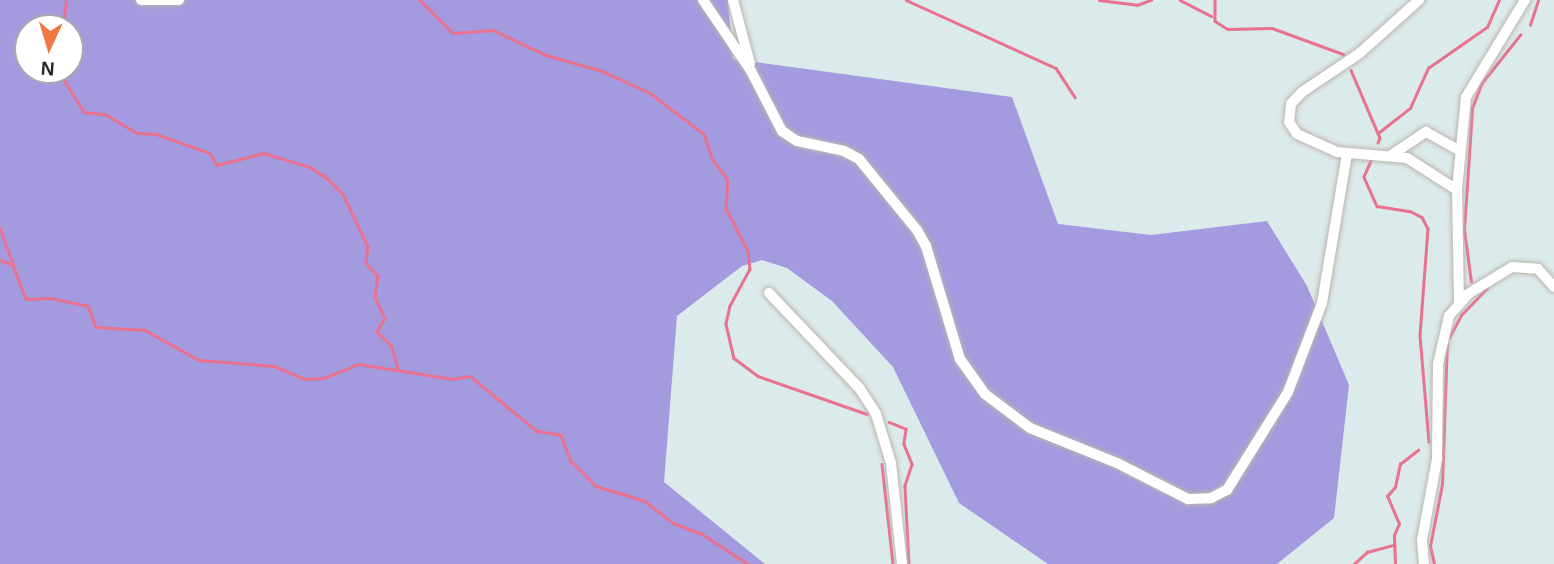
<!DOCTYPE html>
<style>
body{margin:0}
#map{position:relative;width:1554px;height:564px;overflow:hidden;background:#dbeaea;font-family:Helvetica,sans-serif}
div>[style]{position:absolute}
[style*='--x']{left:calc(var(--x)*1px);top:calc(var(--y)*1px);width:calc(var(--w)*1px);rotate:calc(var(--a)*1deg)}
.green>*{inset:0;background:#a49adf}
.stream>*{height:2.5px;margin:-1.25px;padding:0 1.25px;transform-origin:1.25px;border-radius:1.25px;background:#e8728f}
.roads{filter:drop-shadow(0 0 2px #bcb3af) drop-shadow(0 0 2px #bcb3af)}
.street>*{height:10px;margin:-5px;padding:0 5px;transform-origin:5px;border-radius:5px;background:#fff}
span{translate:-50% -50%;white-space:nowrap;text-align:center;line-height:1.15;-webkit-text-stroke:5px #fff;paint-order:stroke}
.north{position:absolute;left:14px;top:14px;width:70px;height:70px;box-sizing:border-box;background:#fff;border:2px solid #a9a9a9;border-radius:50%;rotate:184deg;font-size:19px;font-weight:700;line-height:28px;text-align:center;color:#292929}
.north::after{content:'';display:block;margin:auto;width:24px;height:32px;background:#f07742;clip-path:polygon(50% 0,100% 100%,50% 72%,0 100%)}
</style>
<div id="map">
<div class="green">
<i style="clip-path:polygon(evenodd,0 0,728px 0,733px 59px,1012px 97px,1058px 224px,1151px 235px,1267px 221px,1307px 286px,1349px 385px,1334px 518px,1277px 564px,1048px 564px,959px 503px,893px 367px,832px 301px,787px 268px,762px 260px,742px 266px,677px 316px,664px 482px,765px 564px,0 564px,0 0,28px 28px,70px 28px,70px 70px,28px 70px,28px 28px)"></i>
</div>
<div class="stream">
<i style="--x:420;--y:0;--w:47;--a:45"></i>
<i style="--x:453;--y:33;--w:40;--a:-4.3"></i>
<i style="--x:493;--y:30;--w:59;--a:25.3"></i>
<i style="--x:546;--y:55;--w:58;--a:15.9"></i>
<i style="--x:602;--y:71;--w:53;--a:24.6"></i>
<i style="--x:650;--y:93;--w:68;--a:37.2"></i>
<i style="--x:704;--y:134;--w:28;--a:71"></i>
<i style="--x:713;--y:160;--w:25;--a:53"></i>
<i style="--x:728;--y:180;--w:28;--a:94"></i>
<i style="--x:726;--y:208;--w:48;--a:62.9"></i>
<i style="--x:748;--y:251;--w:18;--a:84"></i>
<i style="--x:750;--y:269;--w:42;--a:118.4"></i>
<i style="--x:730;--y:306;--w:18;--a:103"></i>
<i style="--x:726;--y:324;--w:35;--a:77"></i>
<i style="--x:734;--y:358;--w:30;--a:37"></i>
<i style="--x:758;--y:376;--w:115;--a:19.2"></i>
<i style="--x:906;--y:0;--w:165;--a:24.4"></i>
<i style="--x:1056;--y:68;--w:35;--a:57"></i>
<i style="--x:1099;--y:0;--w:38;--a:7"></i>
<i style="--x:1137;--y:5;--w:15;--a:-20"></i>
<i style="--x:1180;--y:0;--w:35;--a:27"></i>
<i style="--x:1215;--y:0;--w:21;--a:90"></i>
<i style="--x:1215;--y:21;--w:15;--a:32"></i>
<i style="--x:1228;--y:29;--w:44;--a:-1.3"></i>
<i style="--x:1272;--y:28;--w:76;--a:20.1"></i>
<i style="--x:1530;--y:25;--w:26;--a:-72"></i>
<i style="--x:63;--y:28;--w:28;--a:-84"></i>
<i style="--x:58;--y:70;--w:49;--a:58.2"></i>
<i style="--x:84;--y:112;--w:23;--a:7"></i>
<i style="--x:107;--y:115;--w:35;--a:31"></i>
<i style="--x:137;--y:133;--w:19;--a:3"></i>
<i style="--x:156;--y:134;--w:57;--a:19.4"></i>
<i style="--x:210;--y:153;--w:14;--a:60"></i>
<i style="--x:217;--y:165;--w:49;--a:-14.3"></i>
<i style="--x:264;--y:153;--w:48;--a:16.9"></i>
<i style="--x:310;--y:167;--w:20;--a:33"></i>
<i style="--x:327;--y:178;--w:23;--a:45"></i>
<i style="--x:343;--y:194;--w:59;--a:64.7"></i>
<i style="--x:368;--y:247;--w:16;--a:97"></i>
<i style="--x:366;--y:263;--w:18;--a:47"></i>
<i style="--x:378;--y:276;--w:21;--a:98"></i>
<i style="--x:375;--y:297;--w:23;--a:65"></i>
<i style="--x:385;--y:318;--w:16;--a:120"></i>
<i style="--x:377;--y:332;--w:19;--a:43"></i>
<i style="--x:391;--y:345;--w:24;--a:73"></i>
<i style="--x:1351;--y:70;--w:74;--a:66.9"></i>
<i style="--x:1380;--y:138;--w:5;--a:112"></i>
<i style="--x:1378;--y:133;--w:41;--a:-38"></i>
<i style="--x:1410;--y:108;--w:44;--a:-65.8"></i>
<i style="--x:1428;--y:68;--w:72;--a:-34.8"></i>
<i style="--x:1487;--y:27;--w:30;--a:-66"></i>
<i style="--x:1371;--y:161;--w:17;--a:114"></i>
<i style="--x:1364;--y:177;--w:32;--a:66"></i>
<i style="--x:1377;--y:206;--w:33;--a:9"></i>
<i style="--x:1410;--y:211;--w:13;--a:27"></i>
<i style="--x:1422;--y:217;--w:13;--a:63"></i>
<i style="--x:1428;--y:229;--w:106;--a:94.3"></i>
<i style="--x:1420;--y:335;--w:107;--a:85.2"></i>
<i style="--x:0;--y:228;--w:38;--a:70"></i>
<i style="--x:0;--y:260;--w:14;--a:21"></i>
<i style="--x:13;--y:265;--w:36;--a:69"></i>
<i style="--x:26;--y:299;--w:25;--a:-2"></i>
<i style="--x:51;--y:298;--w:38;--a:12"></i>
<i style="--x:88;--y:306;--w:22;--a:69"></i>
<i style="--x:96;--y:327;--w:49;--a:3.5"></i>
<i style="--x:145;--y:330;--w:62;--a:29.1"></i>
<i style="--x:199;--y:360;--w:75;--a:4.6"></i>
<i style="--x:274;--y:366;--w:33;--a:23"></i>
<i style="--x:304;--y:379;--w:20;--a:-3"></i>
<i style="--x:324;--y:378;--w:38;--a:-22"></i>
<i style="--x:359;--y:364;--w:94;--a:9.2"></i>
<i style="--x:452;--y:379;--w:18;--a:-9"></i>
<i style="--x:470;--y:376;--w:87;--a:39.4"></i>
<i style="--x:537;--y:431;--w:24;--a:9"></i>
<i style="--x:561;--y:435;--w:28;--a:69"></i>
<i style="--x:571;--y:461;--w:35;--a:45"></i>
<i style="--x:596;--y:486;--w:51;--a:17"></i>
<i style="--x:645;--y:501;--w:36;--a:38"></i>
<i style="--x:673;--y:523;--w:31;--a:21"></i>
<i style="--x:702;--y:534;--w:55;--a:33.1"></i>
<i style="--x:1471;--y:282;--w:52;--a:-97.7"></i>
<i style="--x:1464;--y:230;--w:122;--a:-86.2"></i>
<i style="--x:1472;--y:108;--w:26;--a:-69"></i>
<i style="--x:1481;--y:84;--w:63;--a:-51.5"></i>
<i style="--x:1449;--y:338;--w:27;--a:-62"></i>
<i style="--x:1462;--y:314;--w:36;--a:-46"></i>
<i style="--x:889;--y:422;--w:18;--a:22"></i>
<i style="--x:906;--y:429;--w:15;--a:98"></i>
<i style="--x:904;--y:444;--w:22;--a:68"></i>
<i style="--x:912;--y:464;--w:23;--a:108"></i>
<i style="--x:905;--y:486;--w:78;--a:87.1"></i>
<i style="--x:882;--y:464;--w:101;--a:83.7"></i>
<i style="--x:1354;--y:564;--w:18;--a:-43"></i>
<i style="--x:1367;--y:552;--w:27;--a:-15"></i>
<i style="--x:1395;--y:564;--w:29;--a:-92"></i>
<i style="--x:1394;--y:535;--w:12;--a:-66"></i>
<i style="--x:1399;--y:524;--w:30;--a:-113"></i>
<i style="--x:1387;--y:496;--w:12;--a:-48"></i>
<i style="--x:1395;--y:487;--w:24;--a:-78"></i>
<i style="--x:1400;--y:464;--w:23;--a:-38"></i>
<i style="--x:1434;--y:564;--w:18;--a:-103"></i>
<i style="--x:1430;--y:546;--w:63;--a:-79"></i>
<i style="--x:1442;--y:484;--w:140;--a:-88"></i>
</div>
<div class="roads">
<div class="street">
<i style="--x:141;--y:0;--w:38;--a:0"></i>
<i style="--x:703;--y:0;--w:86;--a:55.9"></i>
<i style="--x:751;--y:71;--w:68;--a:62.7"></i>
<i style="--x:782;--y:131;--w:18;--a:34"></i>
<i style="--x:797;--y:141;--w:48;--a:12"></i>
<i style="--x:844;--y:151;--w:17;--a:28"></i>
<i style="--x:859;--y:159;--w:92;--a:50.8"></i>
<i style="--x:917;--y:230;--w:18;--a:61"></i>
<i style="--x:926;--y:246;--w:118;--a:73.3"></i>
<i style="--x:960;--y:359;--w:43;--a:54.5"></i>
<i style="--x:985;--y:394;--w:56;--a:37.1"></i>
<i style="--x:1030;--y:428;--w:94;--a:21.9"></i>
<i style="--x:1117;--y:463;--w:80;--a:26.9"></i>
<i style="--x:1188;--y:499;--w:23;--a:-2"></i>
<i style="--x:1211;--y:498;--w:18;--a:-27"></i>
<i style="--x:1227;--y:490;--w:115;--a:-58.1"></i>
<i style="--x:1288;--y:392;--w:95;--a:-69.1"></i>
<i style="--x:1322;--y:303;--w:151;--a:-80.5"></i>
<i style="--x:733;--y:0;--w:66;--a:75.1"></i>
<i style="--x:1419;--y:0;--w:79;--a:138.1"></i>
<i style="--x:1360;--y:53;--w:70;--a:146.1"></i>
<i style="--x:1302;--y:92;--w:16;--a:133"></i>
<i style="--x:1291;--y:104;--w:18;--a:96"></i>
<i style="--x:1289;--y:122;--w:14;--a:56"></i>
<i style="--x:1297;--y:134;--w:44;--a:24.2"></i>
<i style="--x:1337;--y:152;--w:70;--a:4.9"></i>
<i style="--x:1407;--y:158;--w:59;--a:32.6"></i>
<i style="--x:1393;--y:154;--w:40;--a:-34"></i>
<i style="--x:1426;--y:132;--w:39;--a:29"></i>
<i style="--x:769;--y:293;--w:132;--a:46.5"></i>
<i style="--x:860;--y:389;--w:30;--a:57"></i>
<i style="--x:876;--y:414;--w:51;--a:73"></i>
<i style="--x:891;--y:463;--w:102;--a:83.8"></i>
<i style="--x:1459;--y:303;--w:113;--a:-91"></i>
<i style="--x:1457;--y:190;--w:93;--a:-84.5"></i>
<i style="--x:1466;--y:97;--w:114;--a:-58.7"></i>
<i style="--x:1424;--y:564;--w:24;--a:-95"></i>
<i style="--x:1422;--y:540;--w:82;--a:-79.5"></i>
<i style="--x:1437;--y:459;--w:95;--a:-89.4"></i>
<i style="--x:1438;--y:364;--w:49;--a:-77.1"></i>
<i style="--x:1449;--y:316;--w:29;--a:-49"></i>
<i style="--x:1468;--y:294;--w:52;--a:-31.5"></i>
<i style="--x:1512;--y:267;--w:26;--a:4"></i>
<i style="--x:1538;--y:269;--w:24;--a:48"></i>
</div>
</div>
<div class="north">N</div>
</div>
